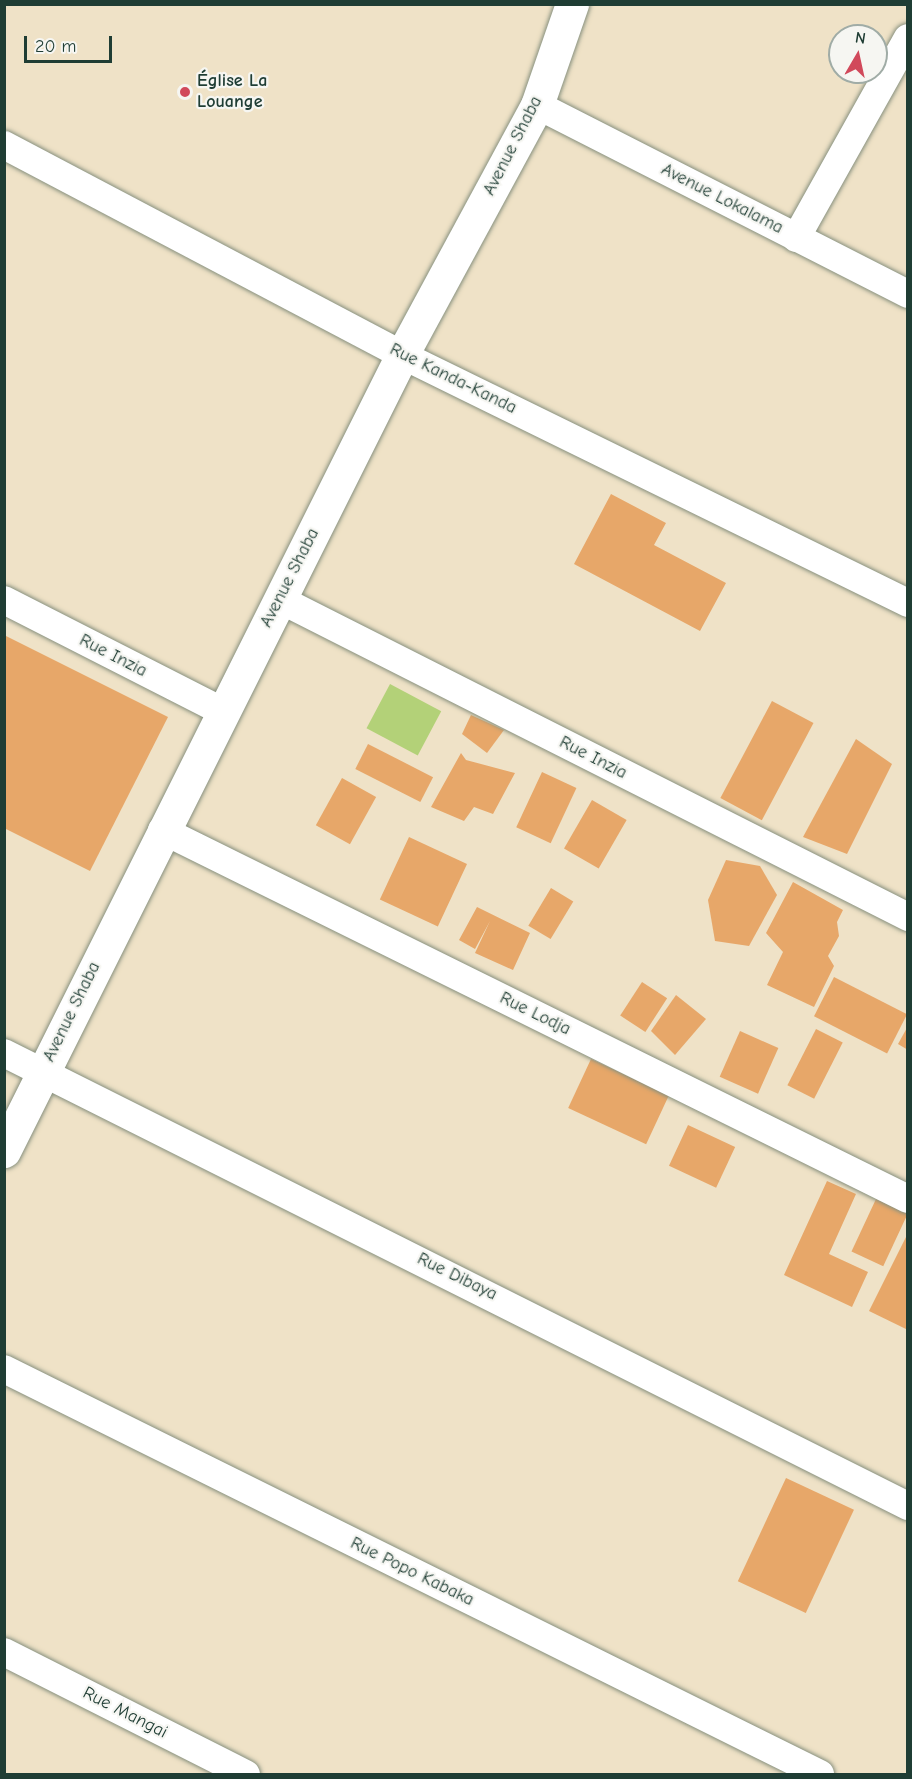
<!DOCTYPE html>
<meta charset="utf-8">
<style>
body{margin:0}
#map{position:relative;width:912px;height:1779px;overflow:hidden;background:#efe2c7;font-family:"Comic Neue",sans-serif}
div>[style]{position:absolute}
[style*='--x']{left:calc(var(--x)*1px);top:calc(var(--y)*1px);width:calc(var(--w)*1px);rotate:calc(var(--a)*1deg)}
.green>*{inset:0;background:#b3d178;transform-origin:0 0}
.building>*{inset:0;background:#e7a769;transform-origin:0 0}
.roads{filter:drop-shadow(0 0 2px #87907e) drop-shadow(0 0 2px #87907e)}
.minor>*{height:28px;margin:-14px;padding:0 14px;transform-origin:14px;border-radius:14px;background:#fff}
.tertiary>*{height:33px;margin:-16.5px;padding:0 16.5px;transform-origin:16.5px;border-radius:16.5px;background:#fff}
.dots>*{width:16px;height:16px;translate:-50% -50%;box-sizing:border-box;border:3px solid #f6f6f2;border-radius:50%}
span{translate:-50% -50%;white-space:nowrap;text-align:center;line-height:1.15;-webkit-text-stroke:4.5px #f6f6f2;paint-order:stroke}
.poi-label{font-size:18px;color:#1f3d34;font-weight:700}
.left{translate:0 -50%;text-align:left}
.street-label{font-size:18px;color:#1f3d34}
.frame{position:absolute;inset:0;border:6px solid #1f3d34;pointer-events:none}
.north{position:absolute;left:828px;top:24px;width:60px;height:60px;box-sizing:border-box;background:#f6f6f2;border:2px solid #a0aca6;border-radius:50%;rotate:9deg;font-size:16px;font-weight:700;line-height:24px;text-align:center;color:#1f3d34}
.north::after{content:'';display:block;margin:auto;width:21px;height:27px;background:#d1495b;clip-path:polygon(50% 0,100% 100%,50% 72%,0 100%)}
.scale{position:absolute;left:24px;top:36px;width:88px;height:27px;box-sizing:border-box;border:3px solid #1f3d34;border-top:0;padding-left:8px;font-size:18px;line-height:21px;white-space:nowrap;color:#1f3d34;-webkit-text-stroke:4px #f6f6f2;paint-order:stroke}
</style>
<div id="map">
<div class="green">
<i style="left:390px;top:684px;width:58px;height:50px;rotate:28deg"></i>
</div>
<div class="building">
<i style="clip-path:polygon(611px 494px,666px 523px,654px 545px,726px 583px,700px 631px,574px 564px)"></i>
<i style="clip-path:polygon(4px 635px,168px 717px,90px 871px,4px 828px)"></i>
<i style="left:772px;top:701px;width:47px;height:110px;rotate:28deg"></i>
<i style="clip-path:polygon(471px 715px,504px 730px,487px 753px,462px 734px)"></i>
<i style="clip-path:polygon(856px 739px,892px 764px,847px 854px,803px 837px)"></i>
<i style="left:368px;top:744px;width:73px;height:28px;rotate:27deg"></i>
<i style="clip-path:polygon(461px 753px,466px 760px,515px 773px,493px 814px,474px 807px,464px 821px,431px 807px)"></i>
<i style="left:542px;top:772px;width:38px;height:61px;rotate:25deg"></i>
<i style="left:342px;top:778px;width:39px;height:54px;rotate:29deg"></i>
<i style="left:592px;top:800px;width:40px;height:56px;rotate:30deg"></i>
<i style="left:409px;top:837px;width:64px;height:69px;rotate:25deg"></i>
<i style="clip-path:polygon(726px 860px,760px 866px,777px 895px,749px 946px,715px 941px,708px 900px)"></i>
<i style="clip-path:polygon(793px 882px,843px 910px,837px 922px,839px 936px,828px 956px,834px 966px,814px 1007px,767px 985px,783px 952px,766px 933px)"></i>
<i style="left:551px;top:888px;width:26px;height:44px;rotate:31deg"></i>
<i style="clip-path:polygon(477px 907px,530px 933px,513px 970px,475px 953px,490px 921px,475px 949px,459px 940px)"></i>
<i style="left:834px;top:977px;width:82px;height:44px;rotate:27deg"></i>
<i style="left:642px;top:982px;width:30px;height:40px;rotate:33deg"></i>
<i style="clip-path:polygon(676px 995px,706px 1019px,675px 1055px,651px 1031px)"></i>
<i style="clip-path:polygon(908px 1026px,908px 1050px,898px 1044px)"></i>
<i style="left:816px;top:1029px;width:30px;height:63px;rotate:27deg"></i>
<i style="left:740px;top:1031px;width:42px;height:50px;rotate:24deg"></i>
<i style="left:591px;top:1059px;width:86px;height:54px;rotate:25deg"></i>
<i style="left:688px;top:1125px;width:52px;height:45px;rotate:25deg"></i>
<i style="clip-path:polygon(827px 1181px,856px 1194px,829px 1254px,868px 1272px,852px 1307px,784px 1275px)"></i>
<i style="left:876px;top:1199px;width:35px;height:58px;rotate:25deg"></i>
<i style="clip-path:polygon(908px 1233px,908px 1330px,869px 1311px)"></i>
<i style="left:786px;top:1478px;width:75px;height:114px;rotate:25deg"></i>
</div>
<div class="roads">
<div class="minor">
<i style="--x:537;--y:105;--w:416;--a:27"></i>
<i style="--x:4;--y:145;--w:450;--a:27.8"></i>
<i style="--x:402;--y:355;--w:564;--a:26.11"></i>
<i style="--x:796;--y:238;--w:229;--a:-60.8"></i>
<i style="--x:279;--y:599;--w:705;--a:26.82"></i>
<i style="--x:4;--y:600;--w:245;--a:27"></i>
<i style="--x:162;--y:830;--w:832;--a:26.32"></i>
<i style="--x:4;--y:1053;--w:1011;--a:26.62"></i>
<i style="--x:4;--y:1369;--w:911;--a:26.4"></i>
<i style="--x:4;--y:1652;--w:271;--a:26.8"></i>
</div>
<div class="tertiary">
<i style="--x:4;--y:1151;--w:890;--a:-63.43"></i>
<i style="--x:402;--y:355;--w:284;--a:-61.6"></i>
<i style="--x:537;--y:105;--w:107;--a:-70.9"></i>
</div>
</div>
<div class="dots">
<i style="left:185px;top:92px;background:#d1495b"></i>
</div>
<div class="poi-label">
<span class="left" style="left:197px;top:92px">Église La<br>Louange</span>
</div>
<div class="street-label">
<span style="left:513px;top:146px;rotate:-63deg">Avenue Shaba</span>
<span style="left:722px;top:199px;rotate:27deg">Avenue Lokalama</span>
<span style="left:453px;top:379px;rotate:26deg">Rue Kanda-Kanda</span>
<span style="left:290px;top:578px;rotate:-63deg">Avenue Shaba</span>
<span style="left:113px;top:656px;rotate:27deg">Rue Inzia</span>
<span style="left:593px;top:758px;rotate:27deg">Rue Inzia</span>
<span style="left:72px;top:1012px;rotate:-64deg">Avenue Shaba</span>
<span style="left:535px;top:1014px;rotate:26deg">Rue Lodja</span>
<span style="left:457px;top:1277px;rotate:26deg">Rue Dibaya</span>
<span style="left:412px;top:1572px;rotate:26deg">Rue Popo Kabaka</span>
<span style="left:125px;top:1713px;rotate:27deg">Rue Mangai</span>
</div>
<div class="frame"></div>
<div class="north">N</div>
<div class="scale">20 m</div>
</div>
